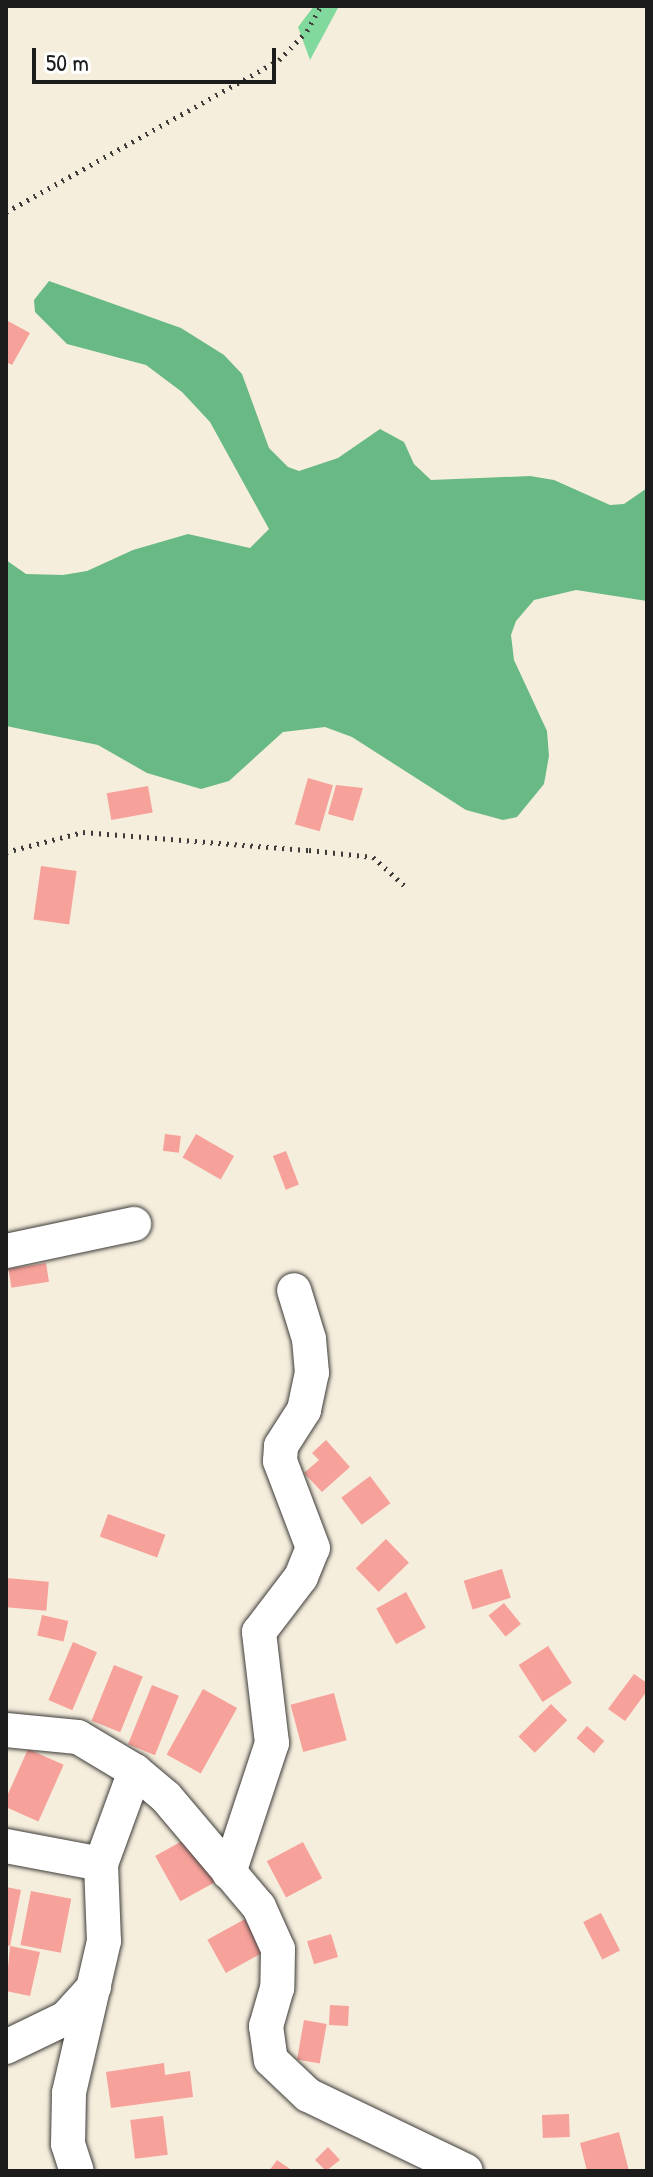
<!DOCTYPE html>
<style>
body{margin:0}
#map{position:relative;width:653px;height:2177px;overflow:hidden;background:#f6eedd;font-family:"Patrick Hand",sans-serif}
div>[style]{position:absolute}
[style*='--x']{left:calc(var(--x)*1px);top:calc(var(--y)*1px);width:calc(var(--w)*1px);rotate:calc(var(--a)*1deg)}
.green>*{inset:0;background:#81d99d}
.forest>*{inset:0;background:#68b984}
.building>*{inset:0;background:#f6a19a;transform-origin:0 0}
.path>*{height:5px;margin-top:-2.5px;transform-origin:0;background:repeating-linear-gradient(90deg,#3d3c39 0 2px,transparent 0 8px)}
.roads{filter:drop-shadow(0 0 2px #3d3c39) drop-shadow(0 0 2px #3d3c39)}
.street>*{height:34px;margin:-17px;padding:0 17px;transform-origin:17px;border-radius:17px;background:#fff}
span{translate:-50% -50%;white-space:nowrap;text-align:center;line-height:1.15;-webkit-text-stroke:7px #fff;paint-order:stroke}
.frame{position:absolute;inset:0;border:8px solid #1c1c1c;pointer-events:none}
.scale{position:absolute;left:32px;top:48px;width:244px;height:36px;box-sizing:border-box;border:4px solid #1c1c1c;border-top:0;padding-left:10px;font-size:24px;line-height:28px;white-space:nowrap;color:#1c1c1c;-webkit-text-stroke:6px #fff;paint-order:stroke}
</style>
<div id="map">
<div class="green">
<i style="clip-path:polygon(314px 6px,339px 6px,310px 60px,298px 27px)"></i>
</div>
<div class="forest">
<i style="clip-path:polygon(49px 281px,181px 328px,224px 355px,242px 374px,269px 448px,288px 467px,299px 471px,338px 458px,380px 429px,404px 442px,414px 464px,431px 480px,530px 476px,554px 480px,610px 505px,624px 504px,647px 488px,647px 601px,576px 590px,534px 600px,516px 621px,511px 635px,514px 660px,547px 731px,549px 756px,544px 784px,517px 817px,503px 820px,466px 810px,352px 737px,325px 727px,283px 732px,229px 781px,201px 789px,147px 773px,98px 745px,6px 726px,6px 560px,26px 574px,63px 575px,87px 571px,133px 550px,188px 534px,250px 548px,269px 529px,210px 422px,182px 392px,146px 365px,67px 344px,35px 312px,34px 300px)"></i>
</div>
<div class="building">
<i style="clip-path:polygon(6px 320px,30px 333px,12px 365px,6px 362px)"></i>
<i style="left:308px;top:778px;width:26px;height:48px;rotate:16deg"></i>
<i style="clip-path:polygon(336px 785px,363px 788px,353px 821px,328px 814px)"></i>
<i style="left:148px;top:786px;width:27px;height:42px;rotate:80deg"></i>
<i style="left:41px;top:866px;width:36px;height:54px;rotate:8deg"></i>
<i style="left:165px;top:1134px;width:16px;height:17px;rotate:7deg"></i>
<i style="left:196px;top:1134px;width:44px;height:27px;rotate:30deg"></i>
<i style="left:286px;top:1151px;width:36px;height:14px;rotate:69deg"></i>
<i style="left:46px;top:1263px;width:19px;height:38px;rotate:81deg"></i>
<i style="clip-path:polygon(326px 1440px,350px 1467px,322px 1492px,304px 1473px,319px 1460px,312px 1453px)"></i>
<i style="left:370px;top:1476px;width:34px;height:36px;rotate:53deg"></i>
<i style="left:108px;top:1514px;width:61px;height:24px;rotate:20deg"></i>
<i style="left:386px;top:1539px;width:33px;height:42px;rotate:46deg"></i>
<i style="left:502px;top:1569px;width:30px;height:40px;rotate:73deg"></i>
<i style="left:6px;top:1578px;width:43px;height:29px;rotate:5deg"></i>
<i style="left:406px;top:1592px;width:41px;height:34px;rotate:61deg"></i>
<i style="left:504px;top:1603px;width:27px;height:20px;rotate:51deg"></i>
<i style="left:42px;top:1615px;width:27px;height:21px;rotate:13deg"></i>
<i style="left:73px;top:1642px;width:26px;height:63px;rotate:23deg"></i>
<i style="left:548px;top:1646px;width:44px;height:35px;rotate:57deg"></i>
<i style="left:114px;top:1665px;width:31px;height:60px;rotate:22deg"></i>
<i style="clip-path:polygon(634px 1674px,647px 1683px,647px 1691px,625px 1721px,608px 1709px)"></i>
<i style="left:152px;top:1685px;width:29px;height:64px;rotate:22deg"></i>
<i style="left:203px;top:1689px;width:39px;height:75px;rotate:29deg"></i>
<i style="left:334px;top:1693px;width:49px;height:45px;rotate:75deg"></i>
<i style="left:551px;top:1704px;width:23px;height:46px;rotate:45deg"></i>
<i style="left:587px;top:1726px;width:23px;height:16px;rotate:41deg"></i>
<i style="left:28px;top:1749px;width:39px;height:62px;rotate:24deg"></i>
<i style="left:191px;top:1836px;width:52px;height:41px;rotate:61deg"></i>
<i style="left:303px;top:1842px;width:41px;height:41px;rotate:62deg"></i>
<i style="clip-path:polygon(6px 1887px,21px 1890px,10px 1946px,6px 1945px)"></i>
<i style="left:31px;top:1891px;width:41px;height:55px;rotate:11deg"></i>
<i style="left:601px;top:1913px;width:42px;height:20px;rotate:63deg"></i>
<i style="left:245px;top:1919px;width:38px;height:43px;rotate:61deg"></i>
<i style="left:331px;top:1934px;width:24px;height:25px;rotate:73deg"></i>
<i style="clip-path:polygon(10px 1946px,40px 1952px,30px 1996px,6px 1991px)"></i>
<i style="left:330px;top:2005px;width:19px;height:20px;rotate:3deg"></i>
<i style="left:304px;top:2020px;width:23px;height:40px;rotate:10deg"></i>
<i style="clip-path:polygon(164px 2063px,165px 2075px,190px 2071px,193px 2097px,111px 2108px,106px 2072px)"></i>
<i style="left:569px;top:2114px;width:23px;height:27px;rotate:88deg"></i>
<i style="left:163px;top:2116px;width:39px;height:33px;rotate:83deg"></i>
<i style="clip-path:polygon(619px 2132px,629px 2171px,587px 2171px,580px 2143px)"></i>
<i style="clip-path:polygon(328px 2147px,340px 2160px,326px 2171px,315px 2160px)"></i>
<i style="clip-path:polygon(277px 2160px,293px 2171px,269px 2171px)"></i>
</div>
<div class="path">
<i style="--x:6;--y:212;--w:312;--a:-29.1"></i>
<i style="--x:279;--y:60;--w:40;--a:-46"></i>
<i style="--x:307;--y:31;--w:29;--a:-61"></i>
<i style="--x:6;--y:852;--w:80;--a:-14.6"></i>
<i style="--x:83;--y:832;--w:227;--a:4.6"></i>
<i style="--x:309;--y:850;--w:64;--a:6.2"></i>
<i style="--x:373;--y:857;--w:45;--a:42.3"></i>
</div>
<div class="roads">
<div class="street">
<i style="--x:6;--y:1251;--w:131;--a:-11.9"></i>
<i style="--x:6;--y:1730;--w:72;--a:5.6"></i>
<i style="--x:78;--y:1737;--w:66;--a:30.8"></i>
<i style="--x:135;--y:1771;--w:40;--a:40"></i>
<i style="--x:166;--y:1797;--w:144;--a:49.8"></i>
<i style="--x:259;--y:1907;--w:46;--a:65.7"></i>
<i style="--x:278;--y:1949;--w:39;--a:91"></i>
<i style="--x:277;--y:1988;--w:40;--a:106"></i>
<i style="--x:266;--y:2026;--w:34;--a:82"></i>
<i style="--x:271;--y:2060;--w:51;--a:43.4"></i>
<i style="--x:308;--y:2095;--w:175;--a:25.7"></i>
<i style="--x:6;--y:1846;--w:97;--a:10.7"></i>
<i style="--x:101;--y:1864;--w:77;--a:87.8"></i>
<i style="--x:104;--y:1941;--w:156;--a:103"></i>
<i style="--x:69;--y:2093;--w:51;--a:91.1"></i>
<i style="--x:68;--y:2144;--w:28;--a:72"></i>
<i style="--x:101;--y:1864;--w:99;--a:-69.9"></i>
<i style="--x:229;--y:1873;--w:137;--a:-71.7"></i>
<i style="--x:272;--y:1743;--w:112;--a:-96.7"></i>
<i style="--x:259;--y:1632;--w:69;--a:-52.6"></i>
<i style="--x:301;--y:1577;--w:31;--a:-68"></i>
<i style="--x:313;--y:1548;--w:93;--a:-110.8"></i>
<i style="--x:280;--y:1461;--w:15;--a:-86"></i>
<i style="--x:281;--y:1446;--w:43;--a:-57.4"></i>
<i style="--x:304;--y:1410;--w:38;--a:-78"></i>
<i style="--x:312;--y:1373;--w:34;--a:-95"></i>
<i style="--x:309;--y:1339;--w:51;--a:-107"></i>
<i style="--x:6;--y:2047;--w:67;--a:-25.8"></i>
<i style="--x:66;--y:2018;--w:42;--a:-47.9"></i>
</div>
</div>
<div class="frame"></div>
<div class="scale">50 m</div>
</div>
